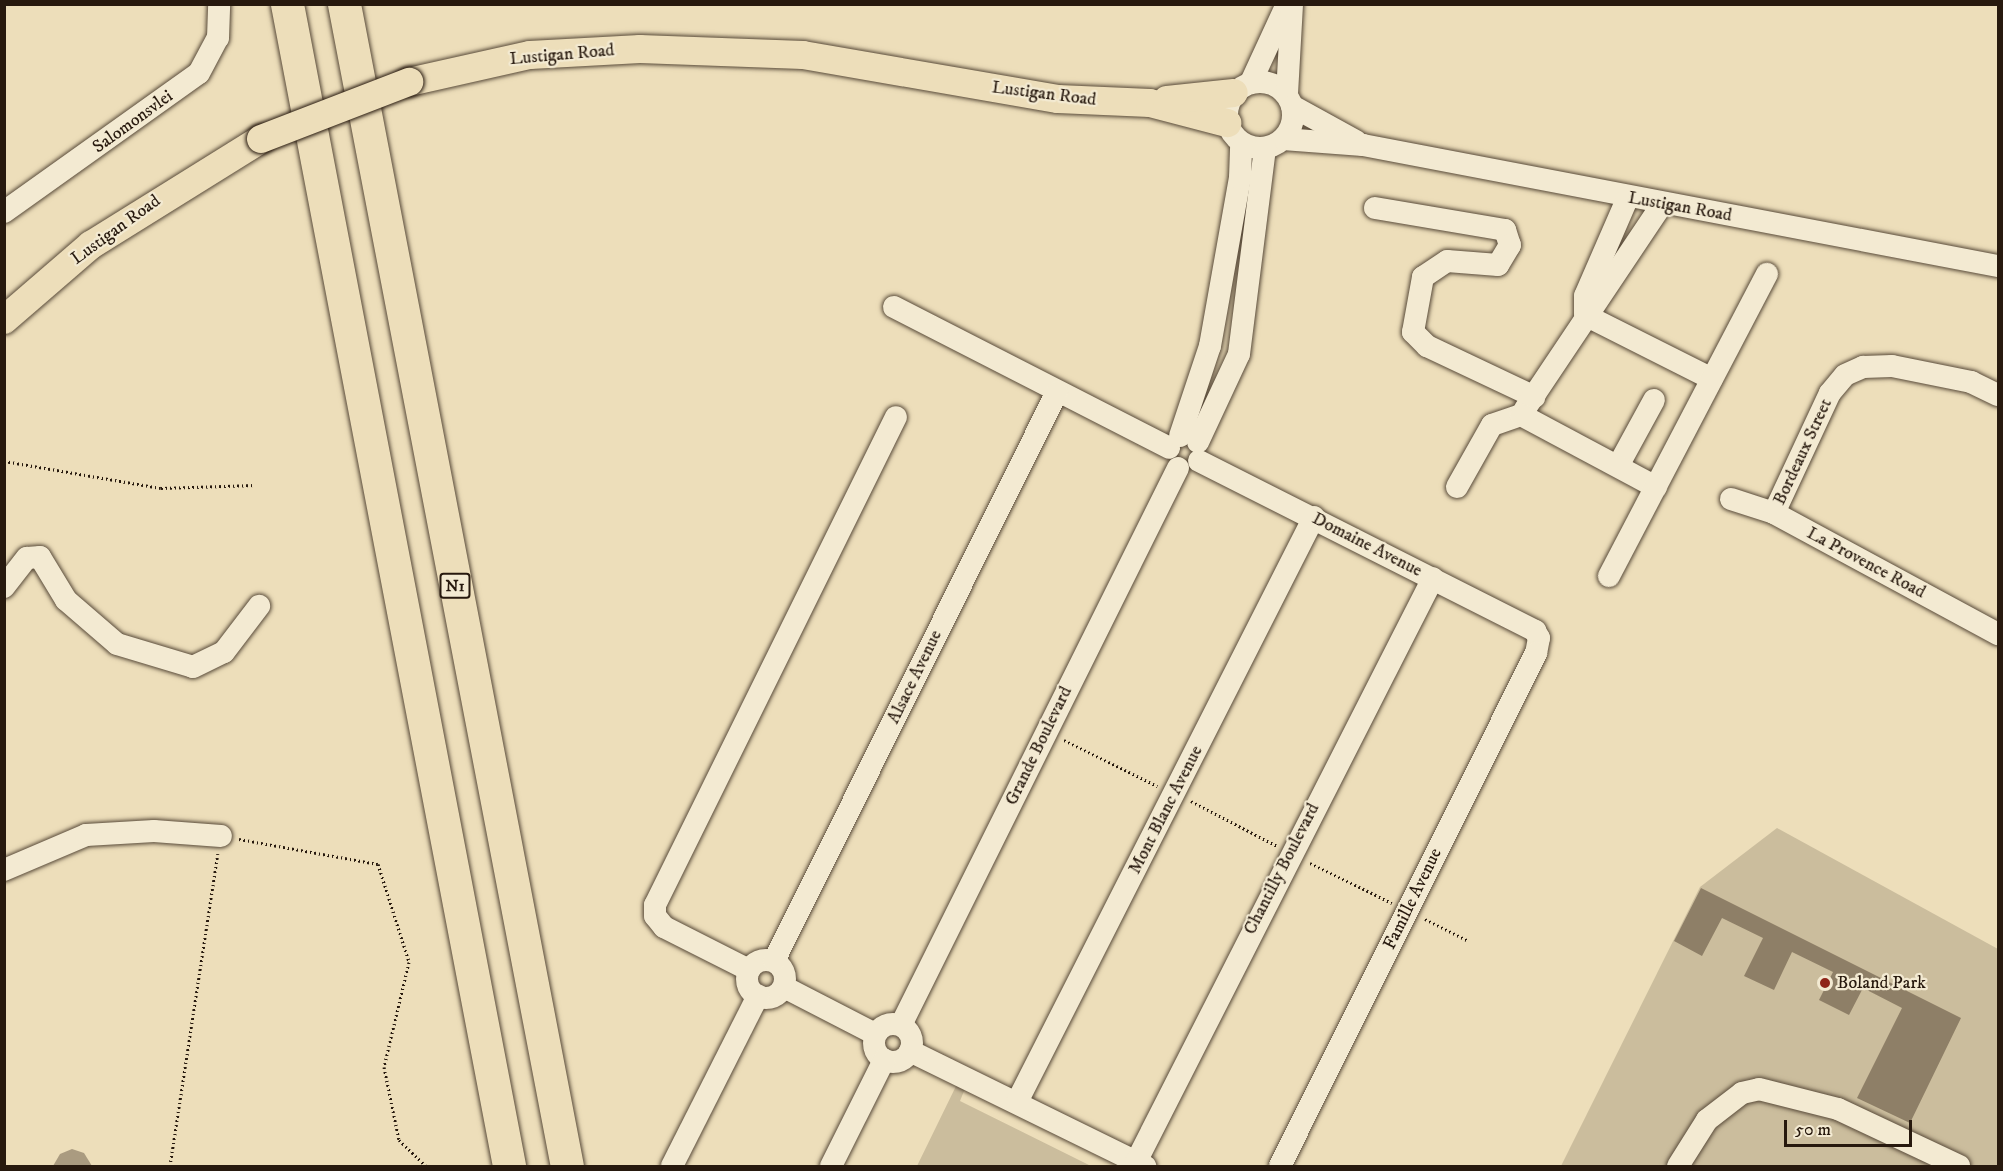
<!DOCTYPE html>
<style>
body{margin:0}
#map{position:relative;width:2003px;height:1171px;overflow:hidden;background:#eddeba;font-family:"IM FELL DW Pica",serif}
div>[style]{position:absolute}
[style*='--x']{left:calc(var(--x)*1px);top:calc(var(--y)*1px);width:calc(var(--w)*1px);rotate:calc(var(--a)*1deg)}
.green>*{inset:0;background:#cbbd9d}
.water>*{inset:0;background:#aa9b80}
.building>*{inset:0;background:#8e7f67}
.path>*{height:3px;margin-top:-1.5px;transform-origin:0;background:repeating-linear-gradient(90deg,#27190e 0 1.5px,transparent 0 4.5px)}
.roads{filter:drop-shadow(0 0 2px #584a39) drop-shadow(0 0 2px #584a39)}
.minor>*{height:22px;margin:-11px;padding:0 11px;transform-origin:11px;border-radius:11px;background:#f3ead2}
.minor>.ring{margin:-11px;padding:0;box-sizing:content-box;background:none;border:22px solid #f3ead2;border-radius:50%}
.major>*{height:28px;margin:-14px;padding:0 14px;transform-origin:14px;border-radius:14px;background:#eddeba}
.highway>*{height:33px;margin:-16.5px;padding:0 16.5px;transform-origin:16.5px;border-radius:16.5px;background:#eddeba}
.bridges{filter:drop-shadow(0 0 2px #27190e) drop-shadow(0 0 2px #27190e)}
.major-bridge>*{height:28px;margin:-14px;padding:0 14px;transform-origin:14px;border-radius:14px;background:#eddeba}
.dots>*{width:16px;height:16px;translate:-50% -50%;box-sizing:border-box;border:3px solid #f3ead2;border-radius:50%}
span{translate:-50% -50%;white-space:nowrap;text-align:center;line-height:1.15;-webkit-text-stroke:4.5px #f3ead2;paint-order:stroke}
.shield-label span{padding:2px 4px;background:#f3ead2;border:2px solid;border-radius:4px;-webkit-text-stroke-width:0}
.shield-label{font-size:16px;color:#27190e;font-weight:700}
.street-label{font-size:18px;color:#27190e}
.poi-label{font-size:18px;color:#27190e}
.left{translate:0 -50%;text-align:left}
.frame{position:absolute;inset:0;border:6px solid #27190e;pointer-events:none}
.scale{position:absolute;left:1784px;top:1120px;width:128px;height:27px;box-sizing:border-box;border:3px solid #27190e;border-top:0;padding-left:8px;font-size:18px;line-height:21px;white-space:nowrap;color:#27190e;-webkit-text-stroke:4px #f3ead2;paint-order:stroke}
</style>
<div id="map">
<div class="green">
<i style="clip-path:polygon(1777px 828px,1998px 949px,1998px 1166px,1561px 1166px,1700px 887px)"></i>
<i style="clip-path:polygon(958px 1082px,966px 1086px,960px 1101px,1091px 1166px,917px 1166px)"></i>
</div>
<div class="water">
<i style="clip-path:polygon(72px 1149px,84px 1153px,92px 1166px,53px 1166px,60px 1154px)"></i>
</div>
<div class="building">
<i style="clip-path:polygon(1701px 888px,1961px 1018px,1910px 1123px,1857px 1098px,1902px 1008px,1863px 988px,1849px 1015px,1819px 1000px,1833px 972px,1792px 952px,1774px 990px,1744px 976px,1763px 938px,1722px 918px,1702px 956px,1674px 941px)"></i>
</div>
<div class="path">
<i style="--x:4;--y:461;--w:159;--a:9.8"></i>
<i style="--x:161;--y:488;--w:94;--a:-1.8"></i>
<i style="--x:1064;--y:740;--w:104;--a:26.3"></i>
<i style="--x:1191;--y:801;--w:97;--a:27.6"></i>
<i style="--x:239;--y:839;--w:141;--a:10.2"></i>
<i style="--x:378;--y:864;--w:103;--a:72.4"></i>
<i style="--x:409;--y:962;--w:108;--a:103.4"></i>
<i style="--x:384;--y:1067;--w:75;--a:78.4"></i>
<i style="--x:399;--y:1140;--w:37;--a:44"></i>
<i style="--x:1310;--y:863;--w:91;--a:26"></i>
<i style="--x:1425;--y:919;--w:47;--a:26.6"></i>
<i style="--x:170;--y:1166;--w:316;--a:-81.3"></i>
</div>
<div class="roads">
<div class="minor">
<i class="ring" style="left:1227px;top:82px;width:44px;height:44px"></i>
<i style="--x:1251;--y:82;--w:86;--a:-65.2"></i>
<i style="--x:1287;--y:94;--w:90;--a:-86.8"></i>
<i style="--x:1292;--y:106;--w:73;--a:28.7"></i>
<i style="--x:1283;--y:139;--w:80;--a:4.3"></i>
<i style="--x:1363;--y:145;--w:646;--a:10.79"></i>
<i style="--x:1375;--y:208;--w:132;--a:9.6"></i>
<i style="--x:1505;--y:230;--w:16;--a:72"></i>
<i style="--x:1510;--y:245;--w:23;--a:121"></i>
<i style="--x:1498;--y:265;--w:51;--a:-175.5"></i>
<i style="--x:1447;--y:261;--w:29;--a:146"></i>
<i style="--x:1423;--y:277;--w:56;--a:100.3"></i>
<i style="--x:1413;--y:332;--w:20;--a:45"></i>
<i style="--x:1427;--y:346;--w:119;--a:25.3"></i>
<i style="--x:4;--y:212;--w:239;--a:-35.5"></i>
<i style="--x:199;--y:73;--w:40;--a:-62"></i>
<i style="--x:218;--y:38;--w:34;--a:-88"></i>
<i style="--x:894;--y:307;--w:309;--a:27.1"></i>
<i style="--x:1585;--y:313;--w:17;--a:-90"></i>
<i style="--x:1585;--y:296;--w:108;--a:-66.5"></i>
<i style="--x:1585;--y:315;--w:142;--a:26.7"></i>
<i style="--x:1525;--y:409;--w:247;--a:-56.2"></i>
<i style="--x:1180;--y:436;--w:95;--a:-71.6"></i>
<i style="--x:1210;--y:346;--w:171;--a:-79.9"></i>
<i style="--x:1240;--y:178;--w:35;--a:-88"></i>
<i style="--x:1198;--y:442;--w:97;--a:-65"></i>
<i style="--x:1239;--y:354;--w:208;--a:-82.8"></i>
<i style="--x:1199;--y:461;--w:377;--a:26.8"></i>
<i style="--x:1535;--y:631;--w:8;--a:60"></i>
<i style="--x:1539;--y:638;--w:15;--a:101"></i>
<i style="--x:1536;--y:653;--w:573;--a:116.52"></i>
<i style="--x:1618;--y:466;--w:75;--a:-61.4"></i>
<i style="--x:1457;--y:487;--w:71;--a:-60.6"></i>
<i style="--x:1492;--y:425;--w:31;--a:-19"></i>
<i style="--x:1521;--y:415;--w:153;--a:28.1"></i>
<i style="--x:1731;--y:499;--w:45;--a:18"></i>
<i style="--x:1774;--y:513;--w:255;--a:28.4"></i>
<i style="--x:1774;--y:513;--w:132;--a:-65"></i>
<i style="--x:1830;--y:393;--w:23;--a:-50"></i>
<i style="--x:1845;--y:375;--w:20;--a:-24"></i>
<i style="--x:1863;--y:367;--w:29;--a:-2"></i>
<i style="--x:1892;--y:366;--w:81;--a:11.4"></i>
<i style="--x:1971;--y:382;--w:30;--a:26"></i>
<i style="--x:1609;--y:576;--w:341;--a:-62.4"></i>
<i style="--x:4;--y:587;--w:37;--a:-52"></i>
<i style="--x:27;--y:558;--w:13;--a:-4"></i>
<i style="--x:40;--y:557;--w:50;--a:58.8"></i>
<i style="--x:66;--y:600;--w:67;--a:40.8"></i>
<i style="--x:117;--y:644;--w:79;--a:16.8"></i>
<i style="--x:193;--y:667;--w:34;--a:-26"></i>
<i style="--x:224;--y:652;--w:58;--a:-52.7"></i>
<i style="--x:4;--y:870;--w:89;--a:-23.1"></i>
<i style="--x:86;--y:835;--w:68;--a:-3.4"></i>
<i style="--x:154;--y:831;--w:67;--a:4.3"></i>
<i class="ring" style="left:747px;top:960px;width:16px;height:16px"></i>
<i style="--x:774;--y:961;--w:635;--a:-63.56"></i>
<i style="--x:749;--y:970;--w:95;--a:-153.2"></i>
<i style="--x:664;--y:927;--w:14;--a:-129"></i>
<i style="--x:655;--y:916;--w:11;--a:-90"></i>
<i style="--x:655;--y:905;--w:544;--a:-63.72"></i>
<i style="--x:784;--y:987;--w:102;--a:27.3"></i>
<i class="ring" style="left:874px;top:1024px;width:16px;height:16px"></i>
<i style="--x:901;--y:1025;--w:622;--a:-63.56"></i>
<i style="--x:910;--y:1051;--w:262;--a:26.1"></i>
<i style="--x:1017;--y:1102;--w:656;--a:-63.08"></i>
<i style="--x:1136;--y:1162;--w:655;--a:-63.04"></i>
<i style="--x:672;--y:1166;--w:191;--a:-63.2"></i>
<i style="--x:831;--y:1166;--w:119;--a:-63.4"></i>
<i style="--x:1678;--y:1166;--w:54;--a:-57.8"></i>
<i style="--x:1707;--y:1120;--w:44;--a:-37.6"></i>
<i style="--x:1742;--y:1093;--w:17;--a:-13"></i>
<i style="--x:1759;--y:1089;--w:81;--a:14.2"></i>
<i style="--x:1838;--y:1109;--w:134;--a:25.2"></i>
</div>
<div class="major">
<i style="--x:409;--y:82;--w:124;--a:-12.6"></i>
<i style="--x:530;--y:55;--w:110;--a:-3.1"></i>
<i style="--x:640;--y:49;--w:163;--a:2.1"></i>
<i style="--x:803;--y:55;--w:259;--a:9.8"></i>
<i style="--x:1058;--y:99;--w:92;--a:2.5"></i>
<i style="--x:1150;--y:103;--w:80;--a:14.6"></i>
<i style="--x:1167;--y:100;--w:67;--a:-6"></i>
<i style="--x:4;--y:320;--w:115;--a:-40.8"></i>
<i style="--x:91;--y:245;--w:200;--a:-31.9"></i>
</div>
<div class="highway">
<i style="--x:287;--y:4;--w:1183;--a:79.18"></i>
<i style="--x:344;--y:4;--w:1183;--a:79.14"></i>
</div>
</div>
<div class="bridges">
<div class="major-bridge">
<i style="--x:261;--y:139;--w:159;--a:-21.1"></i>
</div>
</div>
<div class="dots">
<i style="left:1825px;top:983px;background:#8f2418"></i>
</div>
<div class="shield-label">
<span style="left:455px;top:586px">N1</span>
</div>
<div class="street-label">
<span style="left:562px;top:55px;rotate:-5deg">Lustigan Road</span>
<span style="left:1044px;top:94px;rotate:7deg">Lustigan Road</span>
<span style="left:133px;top:122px;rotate:-36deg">Salomonsvlei</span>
<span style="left:1680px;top:207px;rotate:10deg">Lustigan Road</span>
<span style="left:116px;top:230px;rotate:-36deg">Lustigan Road</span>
<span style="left:1803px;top:452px;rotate:-65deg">Bordeaux Street</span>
<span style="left:1367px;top:545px;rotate:27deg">Domaine Avenue</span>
<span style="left:1866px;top:563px;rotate:28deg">La Provence Road</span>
<span style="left:915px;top:677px;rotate:-64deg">Alsace Avenue</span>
<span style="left:1039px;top:746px;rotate:-64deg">Grande Boulevard</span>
<span style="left:1166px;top:810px;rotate:-63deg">Mont Blanc Avenue</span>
<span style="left:1282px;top:869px;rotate:-63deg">Chantilly Boulevard</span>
<span style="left:1413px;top:899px;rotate:-64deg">Famille Avenue</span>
</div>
<div class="poi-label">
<span class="left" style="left:1837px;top:983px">Boland Park</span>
</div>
<div class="frame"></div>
<div class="scale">50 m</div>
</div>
